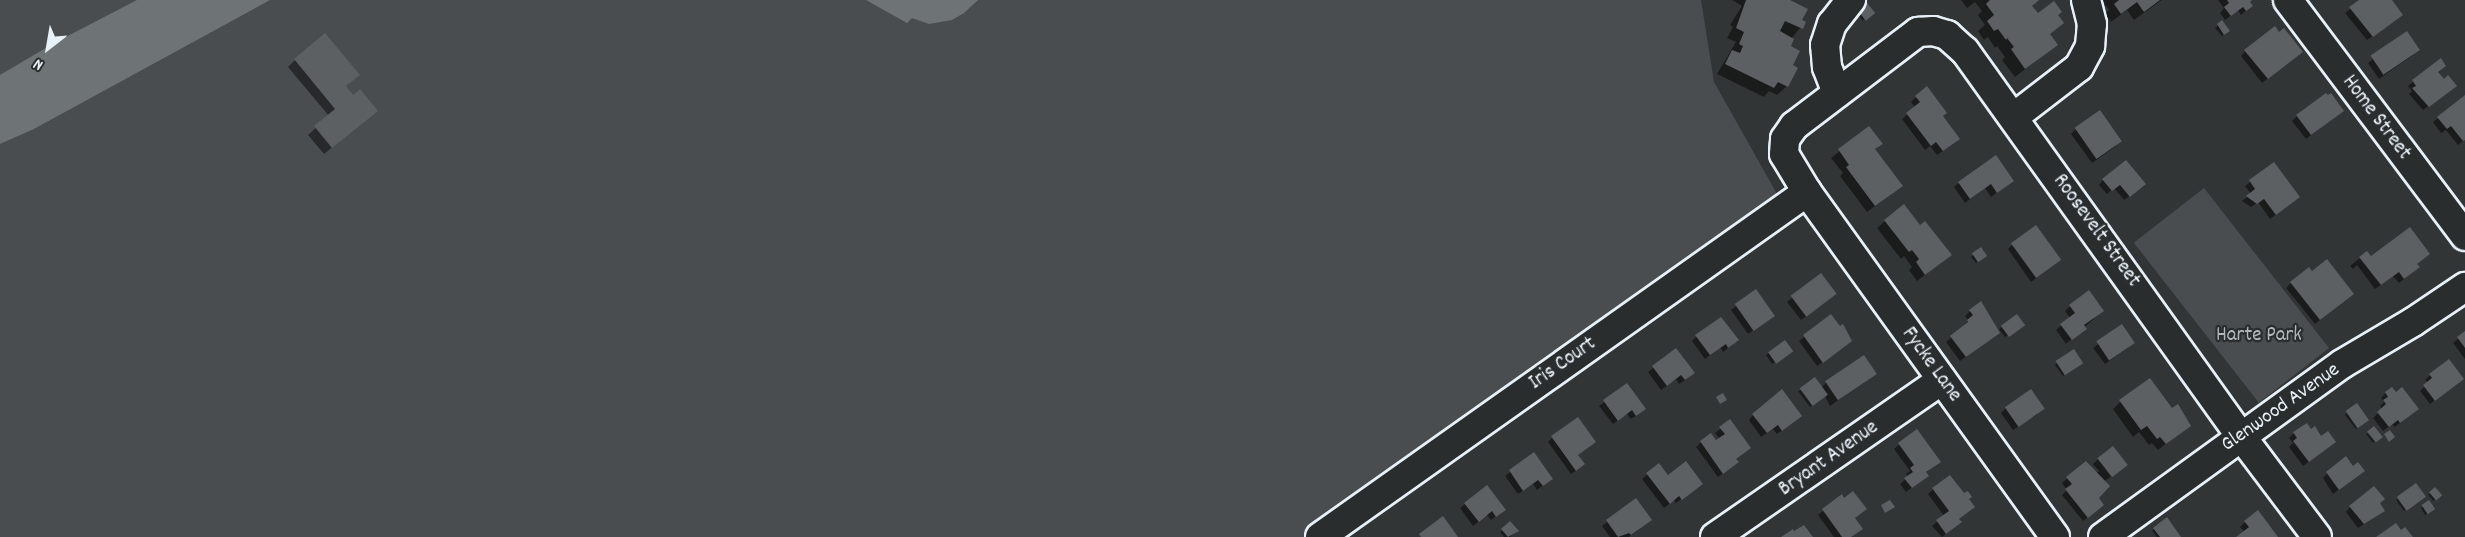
<!DOCTYPE html>
<html>
<head>
<meta charset="utf-8">
<style>
  body { margin:0 }
  #map { position:relative; width:2465px; height:537px; overflow:hidden; background:#323536; font-family:Dekko,sans-serif }
  div>[style] { position:absolute }
  .green>* { inset:0; background:#494d4f; transform-origin:0 0 }
  .water>* { inset:0; background:#6e7376 }
  .shadow>* { inset:0; background:#0007; transform-origin:0 0 }
  .building>* { inset:0; background:#5c6063; transform-origin:0 0 }
  .roads { filter:drop-shadow(2px 0 #e8f1f8) drop-shadow(-2px 0 #e8f1f8) drop-shadow(0 2px #e8f1f8) drop-shadow(0 -2px #e8f1f8) }
  .minor>* { height:28px; margin:-14px; padding:0 14px; transform-origin:14px; border-radius:14px; background:#2a2d2e }
  span { translate:-50% -50%; white-space:nowrap; text-align:center; line-height:1.15; -webkit-text-stroke:4.5px #2a2d2e; paint-order:stroke }
  .street-label { font-size:21px; color:#e8f1f8 }
  .park-label { font-size:21px; color:#b0b8bd }
  .north { position:absolute; left:18px; top:18px; width:60px; height:60px; -webkit-text-stroke:4px #2a2d2e; paint-order:stroke; rotate:211deg; font-size:16px; font-weight:700; line-height:24px; text-align:center; color:#e8f1f8 }
  .north::after { content:''; display:block; margin:auto; width:21px; height:27px; background:#e8f1f8; clip-path:polygon(50% 0,100% 100%,50% 72%,0 100%) }
</style>
</head>
<body>
<div id="map">
  <div class="green">
    <div style="clip-path:polygon(0 0,1701px 0,1714px 82px,1785px 208px,1320px 537px,0 537px,0 144px,32px 130px,0 91px)"></div>
    <div style="left:2204px;top:188px;width:203px;height:89px;rotate:52deg"></div>
  </div>
  <div class="water">
    <div style="clip-path:polygon(137px 0,270px 0,32px 130px,0 144px,0 75px,56px 42px)"></div>
    <div style="clip-path:polygon(866px 0,978px 0,964px 13px,952px 20px,929px 24px,912px 18px,907px 23px)"></div>
  </div>
  <div class="shadow">
    <div style="clip-path:polygon(1732px 0,1787px 0,1804px 23px,1791px 39px,1787px 86px,1777px 95px,1769px 91px,1764px 97px,1717px 74px,1736px 42px,1727px 38px,1733px 27px,1730px 25px,1742px 6px)"></div>
    <div style="clip-path:polygon(1961px 0,2038px 0,2031px 7px,2037px 16px,2056px 15px,2062px 23px,2049px 35px,2056px 45px,2015px 77px,2002px 60px,2005px 57px,1997px 46px,1995px 48px,1988px 37px,1984px 40px,1978px 31px,1985px 25px,1978px 15px,1982px 11px,1975px 2px,1967px 8px)"></div>
    <div style="clip-path:polygon(2102px 0,2162px 0,2134px 20px,2127px 10px,2111px 22px,2105px 14px,2109px 10px)"></div>
    <div style="clip-path:polygon(2218px 0,2251px 0,2248px 2px,2251px 6px,2241px 15px,2238px 10px,2225px 20px,2220px 13px,2224px 8px)"></div>
    <div style="clip-path:polygon(2362px 0,2390px 0,2396px 20px,2367px 40px,2345px 13px)"></div>
    <div style="left:1867px;top:5px;width:10px;height:13px;rotate:53deg"></div>
    <div style="clip-path:polygon(2222px 22px,2226px 33px,2222px 36px,2215px 28px)"></div>
    <div style="clip-path:polygon(2406px 33px,2413px 55px,2379px 79px,2368px 63px)"></div>
    <div style="clip-path:polygon(2245px 51px,2296px 57px,2262px 83px,2241px 56px)"></div>
    <div style="clip-path:polygon(295px 60px,344px 87px,368px 118px,324px 154px,308px 135px,329px 116px,288px 67px)"></div>
    <div style="clip-path:polygon(2440px 60px,2437px 72px,2450px 90px,2423px 110px,2409px 94px,2412px 91px,2408px 86px)"></div>
    <div style="clip-path:polygon(1916px 97px,1941px 117px,1953px 144px,1937px 155px,1930px 146px,1925px 150px,1902px 119px,1915px 107px,1911px 102px)"></div>
    <div style="clip-path:polygon(2465px 97px,2465px 139px,2458px 145px,2446px 130px,2441px 133px,2433px 122px)"></div>
    <div style="clip-path:polygon(2337px 115px,2306px 139px,2292px 121px,2297px 116px)"></div>
    <div style="clip-path:polygon(1869px 128px,1881px 144px,1874px 150px,1893px 193px,1867px 212px,1840px 176px,1843px 173px,1831px 158px)"></div>
    <div style="clip-path:polygon(2076px 129px,2116px 146px,2092px 163px,2071px 134px)"></div>
    <div style="clip-path:polygon(2274px 164px,2293px 202px,2270px 219px,2258px 202px,2251px 207px,2242px 201px,2251px 194px,2245px 186px)"></div>
    <div style="clip-path:polygon(2103px 180px,2139px 189px,2124px 200px,2114px 188px,2107px 194px,2099px 185px)"></div>
    <div style="clip-path:polygon(2012px 181px,1991px 197px,1985px 188px,1965px 203px,1954px 187px,1959px 183px)"></div>
    <div style="clip-path:polygon(1885px 221px,1920px 227px,1942px 262px,1917px 281px,1909px 270px,1912px 267px,1904px 256px,1901px 259px,1877px 228px)"></div>
    <div style="clip-path:polygon(2012px 245px,2055px 264px,2031px 282px,2008px 249px)"></div>
    <div style="clip-path:polygon(1980px 250px,1983px 258px,1976px 263px,1971px 257px)"></div>
    <div style="clip-path:polygon(2360px 258px,2371px 258px,2416px 264px,2413px 272px,2399px 283px,2393px 276px,2375px 289px,2357px 265px,2353px 269px,2350px 266px)"></div>
    <div style="clip-path:polygon(1821px 275px,1830px 298px,1801px 320px,1787px 302px)"></div>
    <div style="clip-path:polygon(2291px 283px,2347px 298px,2315px 324px,2286px 288px)"></div>
    <div style="clip-path:polygon(1755px 292px,1768px 320px,1748px 334px,1731px 310px)"></div>
    <div style="clip-path:polygon(2070px 306px,2097px 316px,2066px 344px,2056px 330px,2070px 318px,2065px 311px)"></div>
    <div style="clip-path:polygon(1970px 311px,1993px 337px,1960px 361px,1946px 342px,1964px 327px,1968px 320px,1965px 316px)"></div>
    <div style="clip-path:polygon(1831px 316px,1845px 346px,1817px 366px,1799px 341px)"></div>
    <div style="clip-path:polygon(2017px 316px,2021px 327px,2005px 337px,1999px 329px)"></div>
    <div style="clip-path:polygon(2121px 326px,2128px 348px,2105px 364px,2093px 348px)"></div>
    <div style="clip-path:polygon(2465px 333px,2465px 359px,2453px 343px)"></div>
    <div style="clip-path:polygon(1696px 337px,1732px 345px,1723px 352px,1720px 347px,1705px 359px,1692px 341px)"></div>
    <div style="clip-path:polygon(1785px 342px,1789px 353px,1772px 364px,1766px 355px)"></div>
    <div style="clip-path:polygon(1676px 350px,1688px 378px,1679px 384px,1676px 379px,1661px 390px,1648px 372px)"></div>
    <div style="clip-path:polygon(2057px 363px,2079px 364px,2063px 376px,2055px 365px)"></div>
    <div style="clip-path:polygon(2430px 375px,2457px 384px,2430px 404px,2420px 391px,2428px 383px,2425px 380px)"></div>
    <div style="clip-path:polygon(1870px 378px,1830px 406px,1825px 396px,1810px 407px,1798px 391px,1821px 388px,1826px 383px)"></div>
    <div style="clip-path:polygon(1627px 385px,1639px 414px,1631px 419px,1627px 414px,1613px 424px,1599px 406px)"></div>
    <div style="clip-path:polygon(2386px 393px,2412px 413px,2395px 427px,2392px 424px,2383px 431px,2373px 418px,2382px 409px,2380px 406px,2384px 402px,2381px 398px)"></div>
    <div style="clip-path:polygon(2120px 402px,2171px 411px,2189px 425px,2158px 450px,2152px 443px,2149px 445px,2139px 432px,2133px 437px,2113px 409px)"></div>
    <div style="clip-path:polygon(2006px 408px,2038px 414px,2013px 430px,2001px 413px)"></div>
    <div style="clip-path:polygon(2347px 413px,2365px 422px,2356px 429px,2345px 415px)"></div>
    <div style="clip-path:polygon(1753px 415px,1795px 421px,1777px 434px,1773px 429px,1761px 437px,1749px 420px)"></div>
    <div style="clip-path:polygon(1730px 421px,1735px 459px,1732px 467px,1718px 477px,1696px 447px,1701px 442px,1720px 439px,1715px 433px)"></div>
    <div style="clip-path:polygon(2374px 428px,2379px 439px,2373px 443px,2366px 434px)"></div>
    <div style="clip-path:polygon(1916px 431px,1934px 466px,1925px 473px,1922px 480px,1906px 492px,1900px 484px,1908px 477px,1906px 474px,1910px 471px,1894px 449px)"></div>
    <div style="clip-path:polygon(2294px 433px,2329px 447px,2303px 466px,2289px 447px,2293px 443px,2289px 438px)"></div>
    <div style="clip-path:polygon(1552px 438px,1579px 469px,1571px 474px,1548px 442px)"></div>
    <div style="clip-path:polygon(1534px 454px,1546px 483px,1537px 490px,1533px 484px,1518px 494px,1505px 476px)"></div>
    <div style="clip-path:polygon(2098px 459px,2121px 469px,2105px 481px,2097px 498px,2098px 509px,2083px 521px,2062px 495px,2067px 490px,2062px 483px,2085px 463px,2095px 475px,2099px 471px,2093px 464px)"></div>
    <div style="clip-path:polygon(1659px 465px,1668px 477px,1696px 488px,1676px 503px,1674px 500px,1664px 508px,1642px 479px)"></div>
    <div style="clip-path:polygon(2353px 468px,2363px 471px,2333px 494px,2323px 478px,2327px 474px)"></div>
    <div style="clip-path:polygon(1487px 487px,1499px 514px,1491px 520px,1487px 515px,1473px 526px,1460px 508px)"></div>
    <div style="clip-path:polygon(1933px 489px,1958px 520px,1955px 527px,1942px 537px,1932px 526px,1944px 516px,1928px 494px)"></div>
    <div style="left:2435px;top:489px;width:8px;height:9px;rotate:50deg"></div>
    <div style="clip-path:polygon(1841px 497px,1853px 519px,1851px 537px,1834px 537px,1818px 515px)"></div>
    <div style="clip-path:polygon(2398px 498px,2422px 499px,2404px 511px,2396px 500px)"></div>
    <div style="clip-path:polygon(1635px 500px,1646px 524px,1629px 537px,1610px 537px,1602px 526px)"></div>
    <div style="clip-path:polygon(2429px 502px,2431px 511px,2425px 515px,2421px 508px)"></div>
    <div style="clip-path:polygon(2350px 507px,2383px 511px,2358px 528px,2346px 512px)"></div>
    <div style="clip-path:polygon(2245px 522px,2276px 537px,2238px 537px,2245px 532px,2240px 527px)"></div>
    <div style="clip-path:polygon(1510px 523px,1517px 531px,1510px 537px,1504px 537px,1500px 532px)"></div>
    <div style="clip-path:polygon(2154px 529px,2179px 537px,2157px 537px,2152px 531px)"></div>
  </div>
  <div class="building">
    <div style="clip-path:polygon(1746px 0,1790px 0,1808px 9px,1802px 20px,1806px 22px,1803px 29px,1785px 21px,1780px 31px,1794px 39px,1791px 46px,1800px 51px,1793px 65px,1798px 68px,1788px 87px,1778px 82px,1774px 88px,1725px 64px,1732px 50px,1740px 53px,1743px 46px,1739px 44px,1744px 32px,1736px 28px)"></div>
    <div style="clip-path:polygon(1990px 0,2039px 0,2032px 6px,2038px 13px,2054px 1px,2062px 12px,2058px 15px,2064px 23px,2050px 34px,2058px 45px,2025px 69px,2011px 49px,2014px 47px,2007px 38px,2006px 40px,1998px 29px,1994px 31px,1987px 21px,1994px 15px,1986px 4px)"></div>
    <div style="clip-path:polygon(2119px 0,2160px 0,2144px 12px,2137px 2px,2121px 14px,2114px 4px)"></div>
    <div style="clip-path:polygon(2227px 0,2252px 0,2250px 2px,2253px 6px,2246px 11px,2243px 7px,2231px 16px,2224px 7px,2229px 3px)"></div>
    <div style="clip-path:polygon(2359px 0,2392px 0,2403px 15px,2373px 37px,2349px 7px)"></div>
    <div style="left:1867px;top:3px;width:13px;height:12px;rotate:51deg"></div>
    <div style="clip-path:polygon(2222px 20px,2230px 31px,2224px 35px,2217px 24px)"></div>
    <div style="clip-path:polygon(2275px 26px,2279px 32px,2284px 28px,2303px 52px,2268px 79px,2244px 50px)"></div>
    <div style="left:2407px;top:31px;width:23px;height:44px;rotate:56deg"></div>
    <div style="clip-path:polygon(325px 33px,360px 75px,346px 86px,353px 95px,360px 89px,378px 111px,332px 148px,314px 126px,335px 109px,294px 59px)"></div>
    <div style="clip-path:polygon(2441px 58px,2446px 66px,2438px 72px,2444px 79px,2448px 75px,2457px 86px,2429px 107px,2412px 88px,2416px 86px,2412px 80px)"></div>
    <div style="clip-path:polygon(1927px 86px,1947px 113px,1943px 116px,1960px 139px,1943px 151px,1936px 142px,1931px 146px,1906px 113px,1920px 102px,1915px 96px)"></div>
    <div style="clip-path:polygon(2326px 93px,2328px 95px,2331px 93px,2344px 111px,2311px 135px,2296px 115px)"></div>
    <div style="clip-path:polygon(2465px 95px,2465px 140px,2463px 141px,2451px 126px,2447px 129px,2437px 117px)"></div>
    <div style="left:2100px;top:110px;width:38px;height:31px;rotate:55deg"></div>
    <div style="clip-path:polygon(1869px 126px,1883px 144px,1875px 149px,1903px 186px,1875px 206px,1846px 167px,1849px 165px,1838px 149px)"></div>
    <div style="clip-path:polygon(1996px 155px,2014px 181px,1997px 193px,1991px 184px,1970px 199px,1958px 182px)"></div>
    <div style="clip-path:polygon(2126px 160px,2146px 184px,2130px 197px,2120px 185px,2112px 191px,2102px 179px)"></div>
    <div style="clip-path:polygon(2274px 162px,2300px 197px,2276px 215px,2264px 199px,2257px 204px,2246px 196px,2255px 189px,2249px 180px)"></div>
    <div style="clip-path:polygon(1904px 204px,1920px 225px,1925px 221px,1952px 255px,1925px 275px,1916px 262px,1919px 259px,1912px 250px,1909px 252px,1884px 220px)"></div>
    <div style="left:2036px;top:225px;width:43px;height:31px;rotate:54deg"></div>
    <div style="clip-path:polygon(2410px 227px,2430px 254px,2417px 264px,2420px 267px,2404px 279px,2399px 272px,2381px 285px,2359px 257px,2367px 251px,2371px 256px)"></div>
    <div style="left:1981px;top:247px;width:11px;height:11px;rotate:56deg"></div>
    <div style="clip-path:polygon(2327px 259px,2354px 294px,2320px 320px,2290px 282px,2309px 267px,2312px 271px)"></div>
    <div style="left:1821px;top:273px;width:26px;height:38px;rotate:53deg"></div>
    <div style="left:1756px;top:289px;width:33px;height:26px;rotate:55deg"></div>
    <div style="clip-path:polygon(2089px 290px,2104px 311px,2084px 325px,2087px 329px,2072px 340px,2060px 324px,2075px 313px,2069px 305px)"></div>
    <div style="clip-path:polygon(1981px 301px,2000px 333px,1966px 357px,1950px 336px,1968px 322px,1967px 320px,1973px 315px,1969px 310px)"></div>
    <div style="clip-path:polygon(1831px 314px,1840px 326px,1843px 324px,1852px 341px,1823px 363px,1803px 335px)"></div>
    <div style="left:2017px;top:314px;width:14px;height:20px;rotate:54deg"></div>
    <div style="clip-path:polygon(1721px 317px,1739px 340px,1728px 348px,1726px 344px,1710px 355px,1695px 335px)"></div>
    <div style="left:2122px;top:324px;width:23px;height:31px;rotate:56deg"></div>
    <div style="clip-path:polygon(2465px 331px,2465px 348px,2457px 337px)"></div>
    <div style="left:1785px;top:340px;width:14px;height:21px;rotate:54deg"></div>
    <div style="clip-path:polygon(1676px 348px,1695px 373px,1685px 380px,1681px 375px,1667px 386px,1652px 366px)"></div>
    <div style="left:2074px;top:349px;width:17px;height:22px;rotate:57deg"></div>
    <div style="left:1864px;top:355px;width:23px;height:47px;rotate:56deg"></div>
    <div style="clip-path:polygon(2449px 359px,2464px 379px,2435px 401px,2423px 385px,2432px 378px,2429px 374px)"></div>
    <div style="left:1815px;top:377px;width:22px;height:19px;rotate:54deg"></div>
    <div style="clip-path:polygon(2150px 378px,2172px 408px,2178px 404px,2191px 426px,2166px 444px,2160px 437px,2157px 439px,2147px 426px,2141px 430px,2119px 400px)"></div>
    <div style="clip-path:polygon(1627px 383px,1646px 409px,1636px 416px,1632px 410px,1618px 421px,1603px 400px)"></div>
    <div style="clip-path:polygon(2392px 387px,2396px 392px,2402px 387px,2419px 409px,2400px 423px,2398px 420px,2389px 427px,2377px 412px,2386px 404px,2383px 400px,2388px 397px,2385px 392px)"></div>
    <div style="clip-path:polygon(1782px 389px,1802px 416px,1782px 431px,1778px 425px,1767px 433px,1752px 414px)"></div>
    <div style="left:2031px;top:389px;width:24px;height:32px;rotate:55deg"></div>
    <div style="left:1723px;top:393px;width:8px;height:8px;rotate:60deg"></div>
    <div style="left:2357px;top:403px;width:21px;height:14px;rotate:55deg"></div>
    <div style="clip-path:polygon(1578px 417px,1596px 442px,1578px 455px,1585px 464px,1576px 471px,1551px 436px)"></div>
    <div style="clip-path:polygon(1730px 419px,1751px 448px,1736px 459px,1739px 462px,1723px 474px,1700px 441px,1711px 433px,1716px 440px,1725px 434px,1719px 427px)"></div>
    <div style="clip-path:polygon(2307px 423px,2311px 429px,2315px 426px,2321px 436px,2328px 431px,2336px 442px,2309px 462px,2293px 441px,2297px 438px,2293px 432px)"></div>
    <div style="left:2374px;top:426px;width:14px;height:9px;rotate:51deg"></div>
    <div style="clip-path:polygon(1917px 429px,1941px 462px,1926px 472px,1929px 476px,1912px 488px,1904px 478px,1913px 472px,1910px 468px,1914px 465px,1898px 443px)"></div>
    <div style="clip-path:polygon(2390px 430px,2395px 437px,2389px 442px,2384px 434px)"></div>
    <div style="left:2113px;top:446px;width:24px;height:20px;rotate:52deg"></div>
    <div style="clip-path:polygon(1534px 452px,1553px 479px,1543px 486px,1538px 480px,1523px 491px,1509px 470px)"></div>
    <div style="clip-path:polygon(2346px 456px,2353px 466px,2358px 462px,2365px 471px,2339px 490px,2326px 472px)"></div>
    <div style="clip-path:polygon(1686px 461px,1703px 484px,1682px 500px,1679px 496px,1670px 504px,1646px 473px,1659px 463px,1668px 475px)"></div>
    <div style="clip-path:polygon(2086px 461px,2110px 486px,2099px 498px,2104px 505px,2088px 518px,2065px 489px,2072px 484px,2066px 477px)"></div>
    <div style="clip-path:polygon(1950px 475px,1964px 493px,1968px 491px,1972px 497px,1969px 499px,1975px 507px,1959px 519px,1962px 522px,1946px 534px,1936px 520px,1949px 511px,1932px 488px)"></div>
    <div style="left:2416px;top:483px;width:17px;height:24px;rotate:54deg"></div>
    <div style="clip-path:polygon(1487px 485px,1506px 510px,1496px 517px,1492px 511px,1479px 522px,1464px 503px)"></div>
    <div style="clip-path:polygon(2374px 486px,2385px 499px,2380px 503px,2385px 511px,2364px 524px,2349px 506px)"></div>
    <div style="left:2435px;top:487px;width:11px;height:8px;rotate:49deg"></div>
    <div style="clip-path:polygon(1853px 491px,1867px 509px,1855px 518px,1863px 529px,1851px 537px,1842px 537px,1822px 509px,1842px 494px,1844px 498px)"></div>
    <div style="clip-path:polygon(1636px 498px,1652px 520px,1631px 535px,1629px 533px,1618px 537px,1606px 520px)"></div>
    <div style="clip-path:polygon(1890px 500px,1895px 507px,1885px 513px,1881px 505px)"></div>
    <div style="left:2429px;top:500px;width:11px;height:9px;rotate:56deg"></div>
    <div style="clip-path:polygon(2258px 510px,2278px 537px,2236px 537px,2249px 527px,2244px 521px)"></div>
    <div style="clip-path:polygon(1443px 516px,1458px 537px,1421px 537px,1419px 534px)"></div>
    <div style="clip-path:polygon(2167px 517px,2181px 537px,2160px 537px,2153px 528px)"></div>
    <div style="clip-path:polygon(1510px 521px,1519px 531px,1508px 537px,1501px 529px)"></div>
    <div style="clip-path:polygon(2396px 523px,2401px 530px,2405px 527px,2413px 537px,2376px 537px)"></div>
    <div style="clip-path:polygon(1804px 525px,1813px 537px,1781px 537px,1793px 529px,1794px 531px)"></div>
  </div>
  <div class="roads">
    <div class="minor">
      <div style="left:2288px;top:0;width:295px;rotate:53.1deg"></div>
      <div style="left:1837px;top:93px;width:28px;rotate:-111deg"></div>
      <div style="left:1827px;top:67px;width:22px;rotate:-95deg"></div>
      <div style="left:1825px;top:45px;width:22px;rotate:-72deg"></div>
      <div style="left:1832px;top:24px;width:31px;rotate:-52deg"></div>
      <div style="left:2014px;top:117px;width:82px;rotate:-37.6deg"></div>
      <div style="left:2079px;top:67px;width:24px;rotate:-62deg"></div>
      <div style="left:2090px;top:46px;width:22px;rotate:-85deg"></div>
      <div style="left:2092px;top:24px;width:25px;rotate:-104deg"></div>
      <div style="left:1320px;top:537px;width:597px;rotate:-35.31deg"></div>
      <div style="left:1715px;top:537px;width:276px;rotate:-34.7deg"></div>
      <div style="left:2055px;top:537px;width:425px;rotate:-125.7deg"></div>
      <div style="left:1807px;top:192px;width:44px;rotate:-121.2deg"></div>
      <div style="left:1784px;top:154px;width:15px;rotate:-86deg"></div>
      <div style="left:1785px;top:139px;width:16px;rotate:-55deg"></div>
      <div style="left:1794px;top:126px;width:156px;rotate:-37.2deg"></div>
      <div style="left:1918px;top:32px;width:15px;rotate:-4deg"></div>
      <div style="left:1933px;top:31px;width:15px;rotate:16deg"></div>
      <div style="left:1947px;top:35px;width:24px;rotate:42deg"></div>
      <div style="left:1965px;top:51px;width:474px;rotate:54.4deg"></div>
      <div style="left:2241px;top:436px;width:126px;rotate:53deg"></div>
      <div style="left:2103px;top:537px;width:295px;rotate:-35.9deg"></div>
      <div style="left:2342px;top:364px;width:82px;rotate:-30.6deg"></div>
      <div style="left:2413px;top:322px;width:63px;rotate:-33.9deg"></div>
    </div>
  </div>
  <div class="street-label">
    <span style="left:2376px;top:118px;rotate:53deg">Home Street</span>
    <span style="left:2096px;top:231px;rotate:54deg">Roosevelt Street</span>
    <span style="left:1563px;top:364px;rotate:-35deg">Iris Court</span>
    <span style="left:1931px;top:365px;rotate:54deg">Fycke Lane</span>
    <span style="left:2281px;top:408px;rotate:-35deg">Glenwood Avenue</span>
    <span style="left:1829px;top:459px;rotate:-35deg">Bryant Avenue</span>
  </div>
  <div class="park-label">
    <span style="left:2259px;top:336px">Harte Park</span>
  </div>
  <div class="north">N</div>
</div>
</body>
</html>
